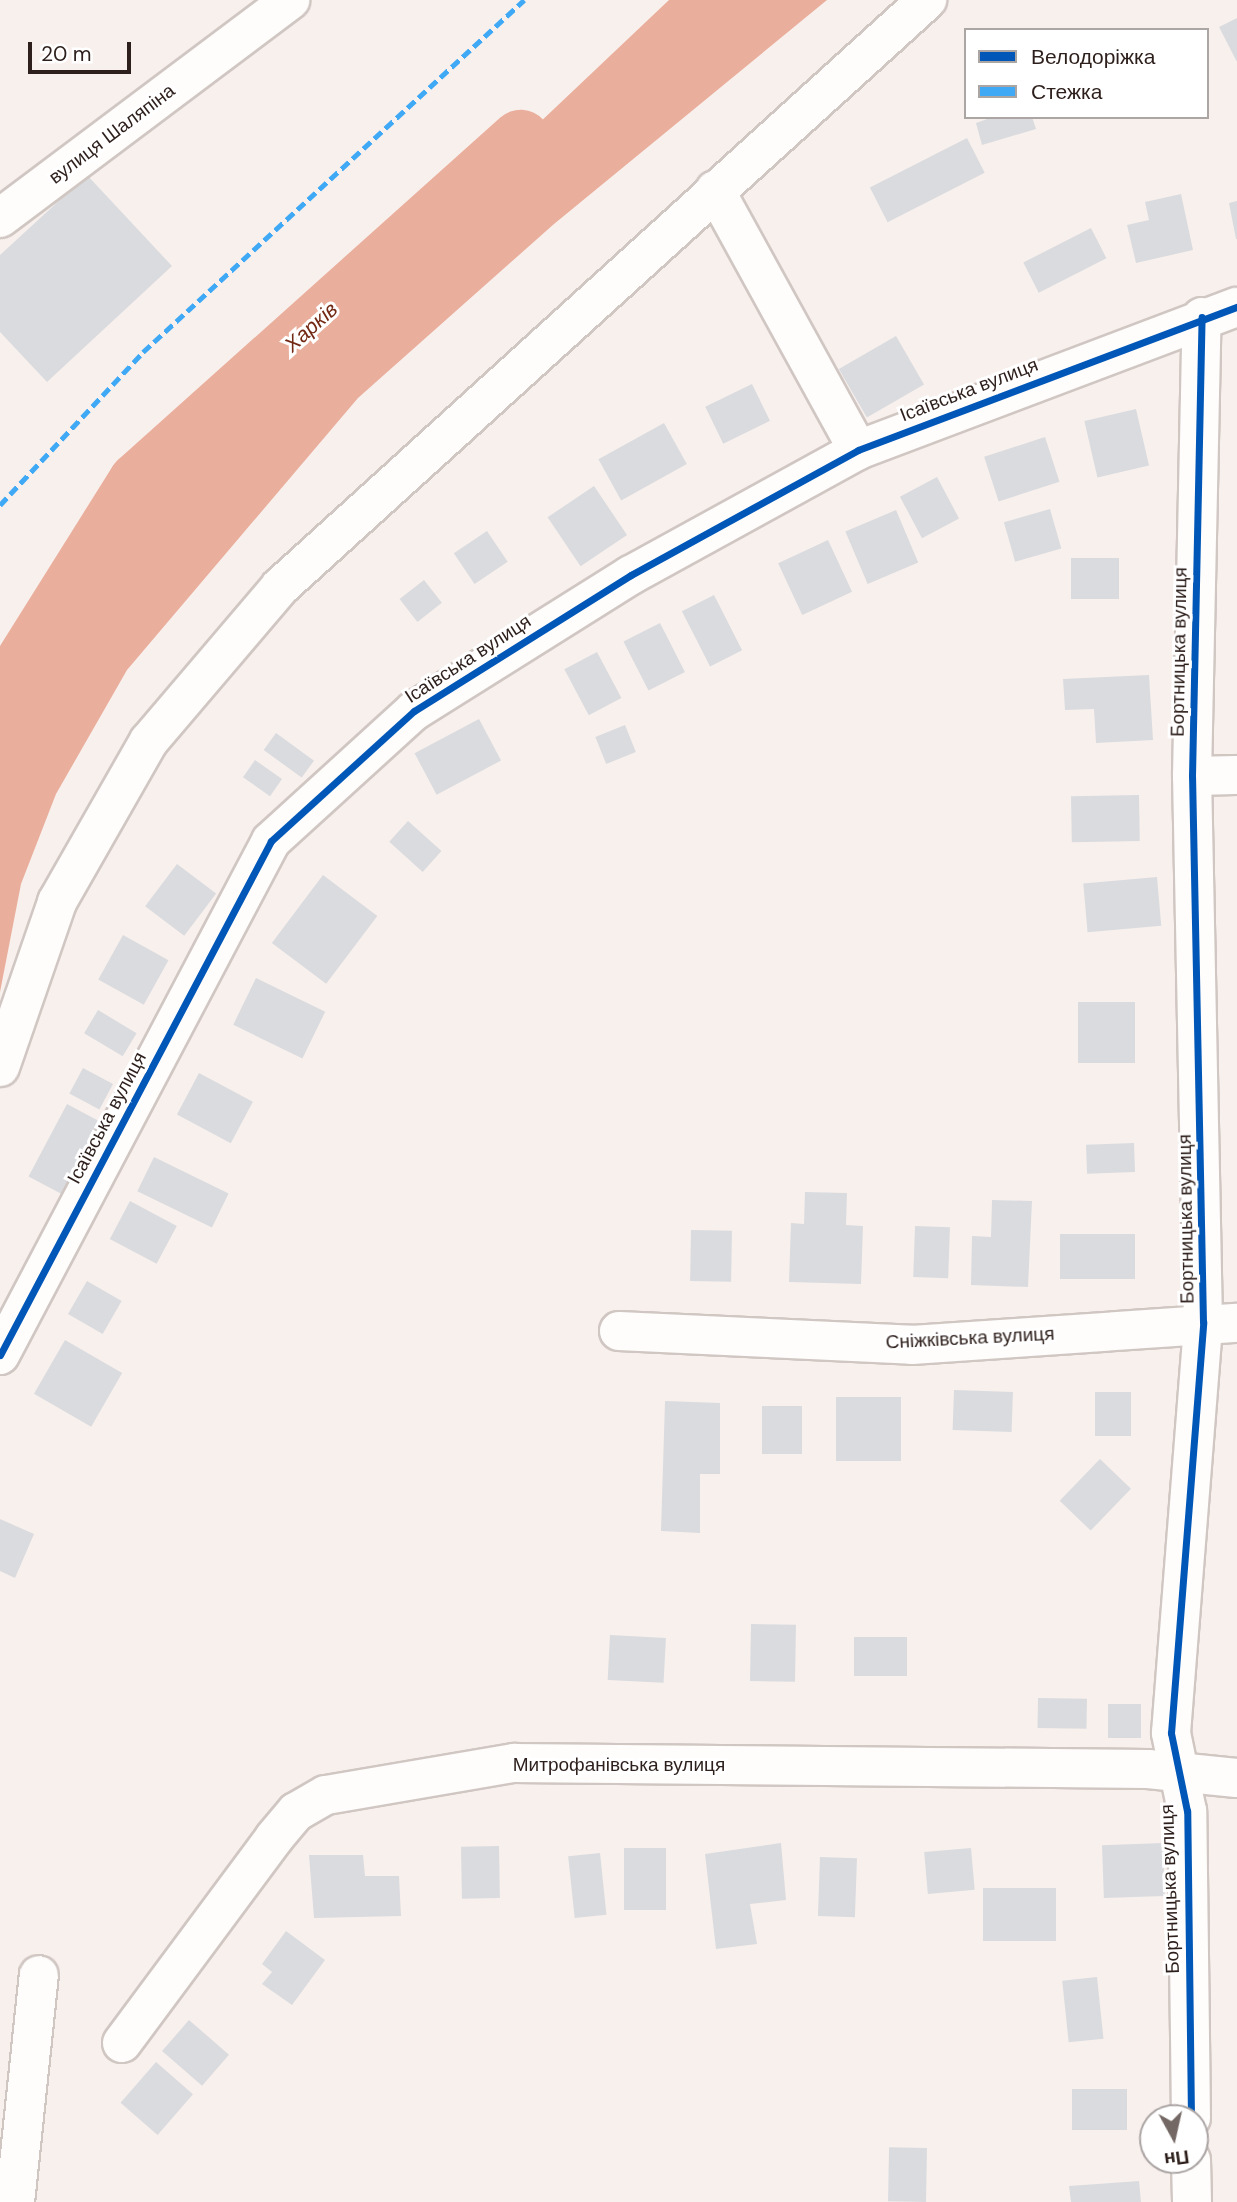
<!DOCTYPE html>
<html>
<head>
<meta charset="utf-8">
<style>
  body { margin:0 }
  #map { position:relative; width:1237px; height:2202px; overflow:hidden; background:#f8f0ed; font-family:"DM Sans",sans-serif }
  div>[style] { position:absolute }
  .water>* { inset:0; background:#eaae9c }
  .river>* { height:61px; margin:-30.5px; padding:0 30.5px; transform-origin:30.5px; border-radius:30.5px; background:#eaae9c }
  .building>* { inset:0; background:#dadbdf; transform-origin:0 0 }
  .roads { filter:drop-shadow(2px 0 #d0c6c2) drop-shadow(-2px 0 #d0c6c2) drop-shadow(0 2px #d0c6c2) drop-shadow(0 -2px #d0c6c2) }
  .minor>* { height:38px; margin:-19px; padding:0 19px; transform-origin:19px; border-radius:19px; background:#fefdfc }
  .quiet>* { height:5px; margin-top:-2.5px; transform-origin:0; background:repeating-linear-gradient(90deg,#3fa9f5 0 10px,transparent 0 15px) }
  .cycleway>* { height:7px; margin:-3.5px; padding:0 3.5px; transform-origin:3.5px; border-radius:3.5px; background:#0057b8 }
  span { translate:-50% -50%; white-space:nowrap; text-align:center; line-height:1.15; -webkit-text-stroke:6px #fff; paint-order:stroke }
  .street-label { font-size:19px; color:#2d1f1b }
  .water-label { font-size:21px; color:#732914; font-style:italic }
  .legend { position:absolute; left:964px; top:28px; width:245px; height:91px; box-sizing:border-box; background:#fff; border:2px solid #aba5a4; margin:0; padding:9px 12px; list-style:none; font-size:21px; color:#2d1f1b }
  .legend li { display:flex; align-items:center; gap:14px; height:35px }
  .legend b { width:35px; border:2px solid #aba5a4 }
  .north { position:absolute; left:1139px; top:2104px; width:70px; height:70px; box-sizing:border-box; background:#fff; border:2px solid #aba5a4; border-radius:50%; rotate:172deg; font-size:19px; font-weight:700; line-height:28px; text-align:center; color:#2d1f1b }
  .north::after { content:''; display:block; margin:auto; width:24px; height:32px; background:#746864; clip-path:polygon(50% 0,100% 100%,50% 72%,0 100%) }
  .scale { position:absolute; left:28px; top:42px; width:103px; height:32px; box-sizing:border-box; border:4px solid #2d1f1b; border-top:0; padding-left:9px; font-size:21px; line-height:24px; white-space:nowrap; color:#2d1f1b; -webkit-text-stroke:5px #fff; paint-order:stroke }
</style>
</head>
<body>
<div id="map">
  <div class="water">
    <div style="clip-path:polygon(669px 0,827px 0,554px 224px,358px 398px,127px 670px,56px 794px,21px 884px,0 992px,0 713px,113px 527px)"></div>
  </div>
  <div class="river">
    <div style="left:0;top:702px;width:260px;rotate:-57.9deg"></div>
    <div style="left:138px;top:482px;width:513px;rotate:-41.84deg"></div>
  </div>
  <div class="building">
    <div style="clip-path:polygon(1237px 18px,1237px 62px,1219px 27px)"></div>
    <div style="clip-path:polygon(993px 117px,1032px 117px,1036px 129px,982px 145px,976px 123px)"></div>
    <div style="left:967px;top:138px;width:39px;height:109px;rotate:63deg"></div>
    <div style="clip-path:polygon(87px 175px,172px 266px,47px 382px,0 332px,0 255px)"></div>
    <div style="clip-path:polygon(1181px 194px,1193px 250px,1136px 263px,1127px 225px,1149px 220px,1145px 202px)"></div>
    <div style="clip-path:polygon(1237px 201px,1237px 239px,1236px 239px,1229px 203px)"></div>
    <div style="left:1091px;top:228px;width:34px;height:76px;rotate:63deg"></div>
    <div style="left:896px;top:336px;width:56px;height:66px;rotate:60deg"></div>
    <div style="left:752px;top:384px;width:41px;height:52px;rotate:64deg"></div>
    <div style="left:1136px;top:409px;width:58px;height:53px;rotate:77deg"></div>
    <div style="left:664px;top:423px;width:47px;height:75px;rotate:61deg"></div>
    <div style="left:1045px;top:437px;width:47px;height:64px;rotate:72deg"></div>
    <div style="left:937px;top:477px;width:47px;height:42px;rotate:62deg"></div>
    <div style="left:594px;top:486px;width:59px;height:56px;rotate:56deg"></div>
    <div style="left:1050px;top:509px;width:41px;height:48px;rotate:74deg"></div>
    <div style="left:896px;top:510px;width:57px;height:55px;rotate:67deg"></div>
    <div style="left:487px;top:531px;width:37px;height:40px;rotate:56deg"></div>
    <div style="left:828px;top:540px;width:57px;height:55px;rotate:65deg"></div>
    <div style="left:1071px;top:558px;width:48px;height:41px"></div>
    <div style="left:424px;top:580px;width:29px;height:31px;rotate:52deg"></div>
    <div style="left:714px;top:595px;width:62px;height:36px;rotate:63deg"></div>
    <div style="left:660px;top:623px;width:55px;height:41px;rotate:63deg"></div>
    <div style="left:597px;top:652px;width:52px;height:37px;rotate:62deg"></div>
    <div style="clip-path:polygon(1149px 675px,1153px 740px,1096px 743px,1094px 709px,1065px 710px,1063px 679px)"></div>
    <div style="left:479px;top:719px;width:47px;height:73px;rotate:62deg"></div>
    <div style="left:625px;top:725px;width:29px;height:32px;rotate:68deg"></div>
    <div style="left:276px;top:733px;width:47px;height:21px;rotate:36deg"></div>
    <div style="left:255px;top:760px;width:33px;height:21px;rotate:35deg"></div>
    <div style="left:1139px;top:795px;width:46px;height:68px;rotate:89deg"></div>
    <div style="left:408px;top:821px;width:45px;height:28px;rotate:42deg"></div>
    <div style="left:177px;top:864px;width:49px;height:53px;rotate:37deg"></div>
    <div style="left:323px;top:875px;width:68px;height:85px;rotate:37deg"></div>
    <div style="left:1157px;top:877px;width:49px;height:74px;rotate:85deg"></div>
    <div style="left:123px;top:935px;width:52px;height:51px;rotate:29deg"></div>
    <div style="left:256px;top:978px;width:77px;height:52px;rotate:26deg"></div>
    <div style="left:1078px;top:1002px;width:57px;height:61px"></div>
    <div style="left:98px;top:1010px;width:45px;height:27px;rotate:31deg"></div>
    <div style="left:83px;top:1068px;width:34px;height:29px;rotate:28deg"></div>
    <div style="left:199px;top:1073px;width:61px;height:47px;rotate:28deg"></div>
    <div style="left:67px;top:1104px;width:45px;height:82px;rotate:28deg"></div>
    <div style="left:1134px;top:1143px;width:29px;height:48px;rotate:88deg"></div>
    <div style="left:154px;top:1157px;width:83px;height:38px;rotate:26deg"></div>
    <div style="clip-path:polygon(805px 1192px,847px 1193px,846px 1225px,863px 1226px,861px 1284px,789px 1282px,791px 1223px,804px 1224px)"></div>
    <div style="clip-path:polygon(992px 1200px,1032px 1201px,1028px 1287px,971px 1285px,972px 1236px,991px 1237px)"></div>
    <div style="left:130px;top:1201px;width:53px;height:43px;rotate:28deg"></div>
    <div style="left:915px;top:1226px;width:35px;height:51px;rotate:2deg"></div>
    <div style="left:691px;top:1230px;width:41px;height:51px;rotate:1deg"></div>
    <div style="left:1060px;top:1234px;width:75px;height:45px"></div>
    <div style="left:87px;top:1281px;width:40px;height:38px;rotate:30deg"></div>
    <div style="left:65px;top:1340px;width:66px;height:62px;rotate:30deg"></div>
    <div style="left:954px;top:1390px;width:59px;height:40px;rotate:2deg"></div>
    <div style="left:1095px;top:1392px;width:36px;height:44px"></div>
    <div style="left:901px;top:1397px;width:64px;height:65px;rotate:90deg"></div>
    <div style="clip-path:polygon(665px 1401px,720px 1403px,720px 1474px,700px 1474px,700px 1533px,661px 1531px)"></div>
    <div style="left:762px;top:1406px;width:40px;height:48px"></div>
    <div style="left:1100px;top:1459px;width:43px;height:58px;rotate:44deg"></div>
    <div style="clip-path:polygon(0 1519px,34px 1534px,15px 1578px,0 1571px)"></div>
    <div style="left:751px;top:1624px;width:45px;height:57px;rotate:1deg"></div>
    <div style="left:610px;top:1635px;width:56px;height:45px;rotate:3deg"></div>
    <div style="left:854px;top:1637px;width:53px;height:39px"></div>
    <div style="left:1038px;top:1698px;width:49px;height:30px;rotate:1deg"></div>
    <div style="left:1108px;top:1704px;width:33px;height:34px"></div>
    <div style="clip-path:polygon(781px 1843px,786px 1900px,750px 1904px,757px 1944px,716px 1949px,705px 1854px)"></div>
    <div style="left:1163px;top:1843px;width:53px;height:61px;rotate:88deg"></div>
    <div style="left:499px;top:1846px;width:52px;height:38px;rotate:89deg"></div>
    <div style="left:666px;top:1848px;width:62px;height:42px;rotate:90deg"></div>
    <div style="left:971px;top:1848px;width:42px;height:47px;rotate:85deg"></div>
    <div style="left:600px;top:1853px;width:62px;height:32px;rotate:84deg"></div>
    <div style="clip-path:polygon(309px 1855px,363px 1855px,365px 1876px,399px 1876px,401px 1916px,314px 1918px)"></div>
    <div style="left:820px;top:1857px;width:37px;height:59px;rotate:2deg"></div>
    <div style="left:1056px;top:1888px;width:53px;height:73px;rotate:90deg"></div>
    <div style="clip-path:polygon(286px 1931px,325px 1960px,292px 2005px,262px 1984px,272px 1972px,262px 1964px)"></div>
    <div style="left:1097px;top:1977px;width:62px;height:35px;rotate:84deg"></div>
    <div style="left:189px;top:2020px;width:53px;height:41px;rotate:41deg"></div>
    <div style="left:156px;top:2062px;width:49px;height:54px;rotate:41deg"></div>
    <div style="left:1072px;top:2089px;width:55px;height:41px"></div>
    <div style="left:927px;top:2148px;width:54px;height:38px;rotate:91deg"></div>
    <div style="clip-path:polygon(1139px 2181px,1141px 2202px,1071px 2202px,1069px 2186px)"></div>
  </div>
  <div class="roads">
    <div class="minor">
      <div style="left:715px;top:190px;width:297px;rotate:61.2deg"></div>
      <div style="left:0;top:218px;width:363px;rotate:-36.9deg"></div>
      <div style="left:1192px;top:776px;width:45px;rotate:-1.3deg"></div>
      <div style="left:0;top:1067px;width:175px;rotate:-70.9deg"></div>
      <div style="left:57px;top:902px;width:185px;rotate:-60.3deg"></div>
      <div style="left:149px;top:741px;width:202px;rotate:-49.6deg"></div>
      <div style="left:280px;top:587px;width:874px;rotate:-42.22deg"></div>
      <div style="left:619px;top:1331px;width:293px;rotate:2.7deg"></div>
      <div style="left:912px;top:1345px;width:326px;rotate:-3.9deg"></div>
      <div style="left:0;top:1355px;width:581px;rotate:-62.2deg"></div>
      <div style="left:271px;top:841px;width:193px;rotate:-42.3deg"></div>
      <div style="left:414px;top:711px;width:256px;rotate:-32.1deg"></div>
      <div style="left:631px;top:575px;width:259px;rotate:-28.8deg"></div>
      <div style="left:858px;top:450px;width:405px;rotate:-20.7deg"></div>
      <div style="left:122px;top:2043px;width:255px;rotate:-53.4deg"></div>
      <div style="left:274px;top:1838px;width:34px;rotate:-50deg"></div>
      <div style="left:296px;top:1812px;width:34px;rotate:-30deg"></div>
      <div style="left:326px;top:1795px;width:191px;rotate:-9.7deg"></div>
      <div style="left:514px;top:1763px;width:634px;rotate:0.54deg"></div>
      <div style="left:1148px;top:1769px;width:89px;rotate:5.8deg"></div>
      <div style="left:1191px;top:2118px;width:307px;rotate:-90.7deg"></div>
      <div style="left:1187px;top:1811px;width:80px;rotate:-101.6deg"></div>
      <div style="left:1171px;top:1733px;width:412px;rotate:-85.5deg"></div>
      <div style="left:1203px;top:1322px;width:546px;rotate:-91.15deg"></div>
      <div style="left:1192px;top:776px;width:459px;rotate:-88.8deg"></div>
      <div style="left:1191px;top:2160px;width:42px;rotate:88.6deg"></div>
      <div style="left:15px;top:2202px;width:228px;rotate:-84deg"></div>
    </div>
  </div>
  <div class="quiet">
    <div style="left:0;top:505px;width:209px;rotate:-46.9deg"></div>
    <div style="left:143px;top:352px;width:519px;rotate:-42.73deg"></div>
  </div>
  <div class="cycleway">
    <div style="left:0;top:1355px;width:581px;rotate:-62.2deg"></div>
    <div style="left:271px;top:841px;width:193px;rotate:-42.3deg"></div>
    <div style="left:414px;top:711px;width:256px;rotate:-32.1deg"></div>
    <div style="left:631px;top:575px;width:259px;rotate:-28.8deg"></div>
    <div style="left:858px;top:450px;width:405px;rotate:-20.7deg"></div>
    <div style="left:1191px;top:2118px;width:307px;rotate:-90.7deg"></div>
    <div style="left:1187px;top:1811px;width:80px;rotate:-101.6deg"></div>
    <div style="left:1171px;top:1733px;width:412px;rotate:-85.5deg"></div>
    <div style="left:1203px;top:1322px;width:546px;rotate:-91.15deg"></div>
    <div style="left:1192px;top:776px;width:459px;rotate:-88.8deg"></div>
  </div>
  <div class="street-label">
    <span style="left:112px;top:134px;rotate:-37deg">вулиця Шаляпіна</span>
    <span style="left:969px;top:390px;rotate:-21deg">Ісаївська вулиця</span>
    <span style="left:1179px;top:652px;rotate:-89deg">Бортницька вулиця</span>
    <span style="left:468px;top:659px;rotate:-33deg">Ісаївська вулиця</span>
    <span style="left:107px;top:1118px;rotate:-62deg">Ісаївська вулиця</span>
    <span style="left:1186px;top:1219px;rotate:-91deg">Бортницька вулиця</span>
    <span style="left:970px;top:1338px;rotate:-3deg">Сніжківська вулиця</span>
    <span style="left:619px;top:1765px">Митрофанівська вулиця</span>
    <span style="left:1170px;top:1889px;rotate:-92deg">Бортницька вулиця</span>
  </div>
  <div class="water-label">
    <span style="left:311px;top:327px;rotate:-42deg">Харків</span>
  </div>
  <ul class="legend">
  <li><b style="height:9px;background:#0057b8"></b>Велодоріжка</li>
  <li><b style="height:9px;background:#3fa9f5"></b>Стежка</li>
  </ul>
  <div class="north">Пн</div>
  <div class="scale">20 m</div>
</div>
</body>
</html>
